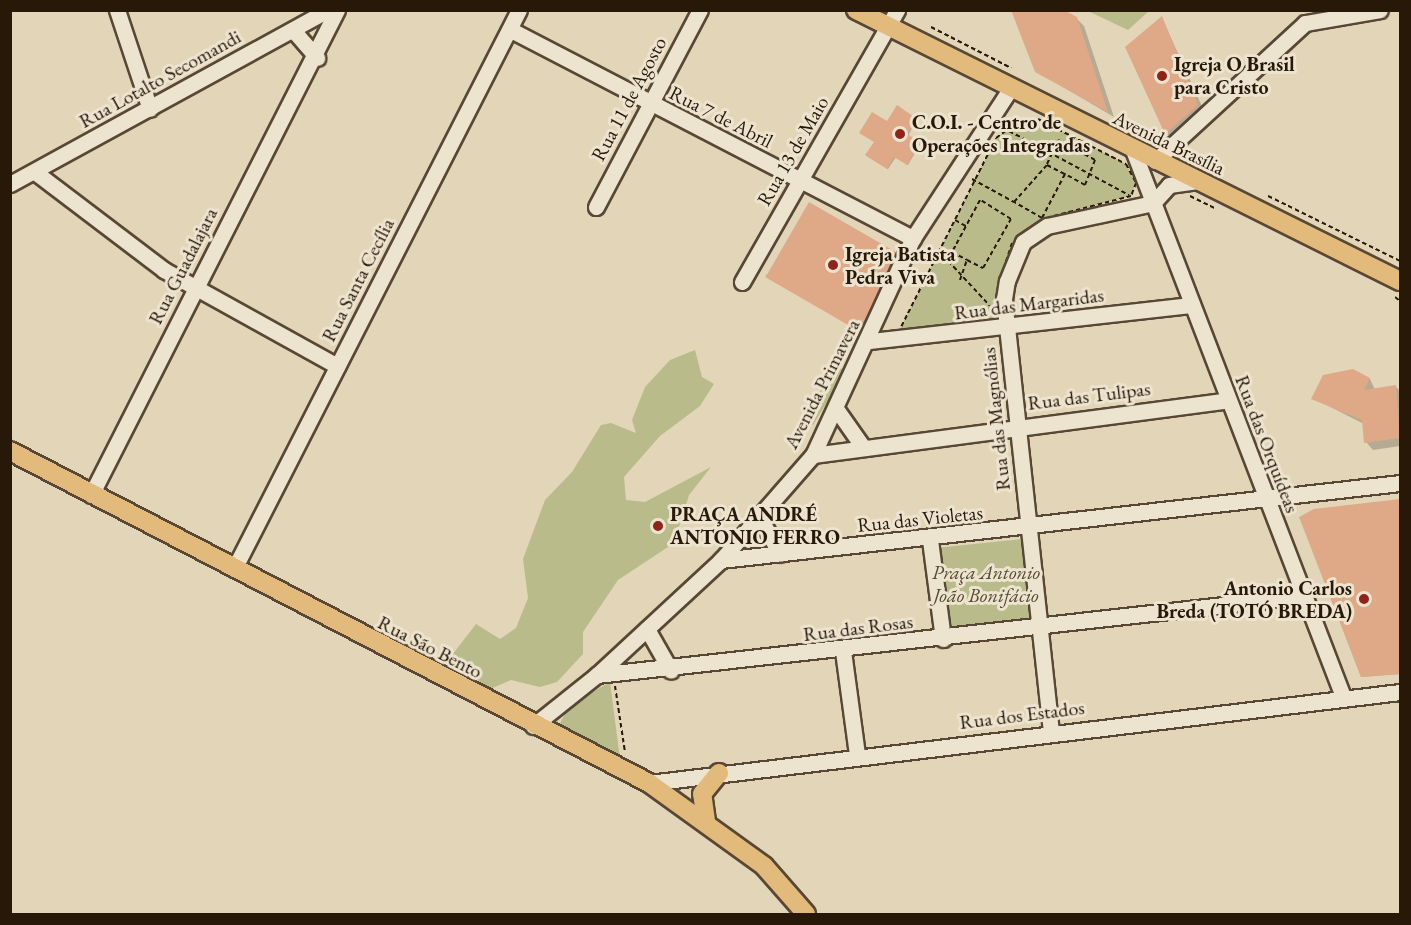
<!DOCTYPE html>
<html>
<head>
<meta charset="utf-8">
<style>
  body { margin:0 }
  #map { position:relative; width:1411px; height:925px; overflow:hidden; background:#e3d5b7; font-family:"EB Garamond",serif }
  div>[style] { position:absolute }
  .green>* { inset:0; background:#b9bc8a; transform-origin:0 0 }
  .shadow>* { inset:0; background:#0003 }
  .building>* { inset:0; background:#dfa887; transform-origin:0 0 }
  .path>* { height:2px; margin-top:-1px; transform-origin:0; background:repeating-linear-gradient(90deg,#281808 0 4.5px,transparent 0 7.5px) }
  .roads { filter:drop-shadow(2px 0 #574734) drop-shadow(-2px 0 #574734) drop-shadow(0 2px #574734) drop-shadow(0 -2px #574734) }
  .minor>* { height:15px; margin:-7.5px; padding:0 7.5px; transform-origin:7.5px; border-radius:7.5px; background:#ede4d0 }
  .major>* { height:18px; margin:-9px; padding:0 9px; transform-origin:9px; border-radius:9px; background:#e2ba7c }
  .dots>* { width:16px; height:16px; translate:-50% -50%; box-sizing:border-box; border:3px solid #ede4d0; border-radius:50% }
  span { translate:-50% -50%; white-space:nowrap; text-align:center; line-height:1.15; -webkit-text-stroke:6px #ede4d0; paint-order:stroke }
  .poi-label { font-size:20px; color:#281808; font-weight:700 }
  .left { translate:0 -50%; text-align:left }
  .right { translate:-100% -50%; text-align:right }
  .street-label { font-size:20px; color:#281808 }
  .park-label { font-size:20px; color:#54492f; font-style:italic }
  .frame { position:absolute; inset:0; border:12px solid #281808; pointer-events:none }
</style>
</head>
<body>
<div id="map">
  <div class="green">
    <div style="clip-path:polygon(1088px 11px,1149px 11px,1128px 30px)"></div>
    <div style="clip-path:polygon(1038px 119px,1126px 164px,1136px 183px,1131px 196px,1049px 217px,1012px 243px,1002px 274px,999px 321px,898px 333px,996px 138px,1017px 123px)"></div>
    <div style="clip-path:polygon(695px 350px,702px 377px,714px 384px,700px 406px,660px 436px,624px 477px,626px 500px,645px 502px,711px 467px,689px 495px,674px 543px,618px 580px,583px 632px,583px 654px,557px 682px,540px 687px,511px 680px,490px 689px,449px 659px,476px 624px,500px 639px,516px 628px,528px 598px,523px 559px,545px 500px,572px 472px,601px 425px,611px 423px,636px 433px,632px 420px,645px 387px,670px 360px)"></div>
    <div style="clip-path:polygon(834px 365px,846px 371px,813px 425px,804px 421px)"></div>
    <div style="left:1022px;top:539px;width:81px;height:82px;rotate:84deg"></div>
    <div style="clip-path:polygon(610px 682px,620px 759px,558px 727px,570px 705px)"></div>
  </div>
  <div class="shadow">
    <div style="clip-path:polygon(1076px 18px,1084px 26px,1114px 117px,1036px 71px)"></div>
    <div style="clip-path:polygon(1162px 18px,1205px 113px,1174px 140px,1166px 133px)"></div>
    <div style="clip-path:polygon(916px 120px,908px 136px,920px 144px,908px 165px,896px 157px,888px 169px,868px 157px,888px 123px)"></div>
    <div style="clip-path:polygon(901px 256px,869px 329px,765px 275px)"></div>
    <div style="clip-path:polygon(1353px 371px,1370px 379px,1375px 390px,1396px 387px,1400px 391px,1400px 446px,1373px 450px,1366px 442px,1364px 424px,1313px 398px)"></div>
    <div style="clip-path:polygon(1400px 502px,1400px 674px,1361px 677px,1301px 518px,1333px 508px)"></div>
  </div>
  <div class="building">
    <div style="clip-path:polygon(1011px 10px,1064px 10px,1077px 17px,1108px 112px,1035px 72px)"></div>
    <div style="clip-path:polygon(1162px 16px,1198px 105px,1165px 134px,1125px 47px)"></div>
    <div style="clip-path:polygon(897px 105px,917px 119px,907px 134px,920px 142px,907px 165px,894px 157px,887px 169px,865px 155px,874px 142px,859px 133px,872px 112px,887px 121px)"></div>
    <div style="left:809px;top:202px;width:107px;height:87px;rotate:30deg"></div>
    <div style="clip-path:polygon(1353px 369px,1370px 378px,1364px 390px,1396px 385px,1400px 438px,1364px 443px,1362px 420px,1311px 399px,1323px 375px)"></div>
    <div style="clip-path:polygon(1400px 499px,1400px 674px,1361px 677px,1299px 517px,1314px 509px)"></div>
  </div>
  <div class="path">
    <div style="left:931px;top:27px;width:90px;rotate:27.1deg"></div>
    <div style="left:1038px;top:119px;width:99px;rotate:27.1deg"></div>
    <div style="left:1126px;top:164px;width:21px;rotate:62deg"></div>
    <div style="left:1136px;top:183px;width:14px;rotate:111deg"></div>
    <div style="left:1131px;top:196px;width:85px;rotate:165.6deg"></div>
    <div style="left:1049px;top:217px;width:45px;rotate:144.9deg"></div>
    <div style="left:1012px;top:243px;width:33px;rotate:108deg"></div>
    <div style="left:1002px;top:274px;width:47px;rotate:93.7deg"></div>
    <div style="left:999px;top:321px;width:102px;rotate:173.2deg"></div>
    <div style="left:898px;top:333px;width:218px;rotate:-63.3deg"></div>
    <div style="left:996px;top:138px;width:26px;rotate:-36deg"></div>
    <div style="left:1017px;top:123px;width:21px;rotate:-11deg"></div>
    <div style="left:1009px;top:131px;width:136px;rotate:28.1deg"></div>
    <div style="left:1047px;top:164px;width:26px;rotate:-65deg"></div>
    <div style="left:1058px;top:140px;width:42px;rotate:28.4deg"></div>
    <div style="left:1095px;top:160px;width:27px;rotate:112deg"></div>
    <div style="left:1085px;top:185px;width:23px;rotate:-151deg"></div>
    <div style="left:1047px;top:165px;width:20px;rotate:27deg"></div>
    <div style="left:1065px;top:174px;width:50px;rotate:117.6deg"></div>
    <div style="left:1042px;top:218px;width:32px;rotate:-150deg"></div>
    <div style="left:1014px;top:202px;width:50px;rotate:-48.3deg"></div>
    <div style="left:972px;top:179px;width:48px;rotate:28.7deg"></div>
    <div style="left:1190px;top:196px;width:28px;rotate:26deg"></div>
    <div style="left:1268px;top:196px;width:147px;rotate:26.2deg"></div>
    <div style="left:955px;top:220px;width:13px;rotate:29deg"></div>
    <div style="left:938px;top:250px;width:76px;rotate:47.1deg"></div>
    <div style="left:960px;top:280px;width:21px;rotate:-71deg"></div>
    <div style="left:967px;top:260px;width:18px;rotate:27deg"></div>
    <div style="left:983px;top:268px;width:56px;rotate:-60.3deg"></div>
    <div style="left:1011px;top:219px;width:36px;rotate:-148deg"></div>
    <div style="left:980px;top:200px;width:59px;rotate:118.3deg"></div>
    <div style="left:952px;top:252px;width:17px;rotate:28deg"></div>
    <div style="left:1395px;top:297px;width:6px;rotate:39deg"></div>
    <div style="left:615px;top:686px;width:67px;rotate:81.4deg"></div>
  </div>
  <div class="roads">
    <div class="minor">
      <div style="left:117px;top:10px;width:104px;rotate:71.6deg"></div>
      <div style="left:293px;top:30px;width:37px;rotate:49deg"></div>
      <div style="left:511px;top:30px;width:453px;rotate:27.4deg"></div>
      <div style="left:1133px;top:150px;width:588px;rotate:68.98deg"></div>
      <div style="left:1155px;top:161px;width:204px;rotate:-42.6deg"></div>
      <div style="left:1305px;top:23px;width:76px;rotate:-9.8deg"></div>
      <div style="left:35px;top:172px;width:162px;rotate:37.2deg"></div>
      <div style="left:164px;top:270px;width:198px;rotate:29deg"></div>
      <div style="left:10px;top:184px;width:362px;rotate:-28.7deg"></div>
      <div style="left:1153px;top:203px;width:24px;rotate:-48deg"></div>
      <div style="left:1169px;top:185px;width:27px;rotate:-8deg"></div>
      <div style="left:596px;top:207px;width:223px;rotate:-62.2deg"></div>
      <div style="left:742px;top:282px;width:313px;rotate:-60.3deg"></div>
      <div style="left:870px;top:341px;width:324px;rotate:-6.4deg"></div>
      <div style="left:837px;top:410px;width:45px;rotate:54.9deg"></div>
      <div style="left:813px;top:455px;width:419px;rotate:-7.5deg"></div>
      <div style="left:91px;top:495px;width:544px;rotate:-63.11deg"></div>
      <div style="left:760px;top:518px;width:41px;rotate:60.9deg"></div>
      <div style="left:930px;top:540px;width:100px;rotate:82.5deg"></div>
      <div style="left:721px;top:560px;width:683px;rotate:-6.47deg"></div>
      <div style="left:234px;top:569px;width:627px;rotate:-62.99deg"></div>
      <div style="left:647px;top:629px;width:48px;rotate:60.3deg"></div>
      <div style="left:843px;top:651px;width:105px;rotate:82.3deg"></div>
      <div style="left:597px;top:675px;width:710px;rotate:-6.38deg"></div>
      <div style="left:533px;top:726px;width:82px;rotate:-38.6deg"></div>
      <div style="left:597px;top:675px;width:169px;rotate:-42.8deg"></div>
      <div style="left:721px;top:560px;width:140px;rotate:-48.8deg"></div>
      <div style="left:813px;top:455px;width:239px;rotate:-65.3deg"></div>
      <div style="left:913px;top:238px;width:178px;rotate:-56.9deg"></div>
      <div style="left:1051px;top:732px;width:436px;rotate:-96.2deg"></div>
      <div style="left:1004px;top:299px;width:18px;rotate:-81deg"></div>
      <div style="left:1007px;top:281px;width:42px;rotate:-67.7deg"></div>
      <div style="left:1023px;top:242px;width:29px;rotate:-34deg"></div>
      <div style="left:1047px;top:226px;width:108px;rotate:-12.2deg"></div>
      <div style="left:649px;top:783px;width:756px;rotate:-6.91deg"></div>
    </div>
    <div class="major">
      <div style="left:856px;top:10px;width:608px;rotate:26.48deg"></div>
      <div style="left:10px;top:451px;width:720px;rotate:27.45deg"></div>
      <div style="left:649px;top:783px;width:142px;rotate:35.8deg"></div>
      <div style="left:764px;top:866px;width:64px;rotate:48.8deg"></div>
      <div style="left:706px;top:821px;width:27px;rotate:-98deg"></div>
      <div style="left:702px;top:794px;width:27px;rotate:-51deg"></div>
    </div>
  </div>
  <div class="dots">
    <div style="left:1162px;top:76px;background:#8f2418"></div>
    <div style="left:900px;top:134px;background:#8f2418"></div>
    <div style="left:833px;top:265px;background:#8f2418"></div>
    <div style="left:658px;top:526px;background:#8f2418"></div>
    <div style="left:1364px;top:599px;background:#8f2418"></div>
  </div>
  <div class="poi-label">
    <span class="left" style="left:1174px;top:76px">Igreja O Brasil<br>para Cristo</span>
    <span class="left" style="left:912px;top:134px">C.O.I. - Centro de<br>Operações Integradas</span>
    <span class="left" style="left:845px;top:266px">Igreja Batista<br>Pedra Viva</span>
    <span class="left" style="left:670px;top:526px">PRAÇA ANDRÉ<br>ANTONIO FERRO</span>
    <span class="right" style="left:1352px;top:600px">Antonio Carlos<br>Breda (TOTÓ BREDA)</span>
  </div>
  <div class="street-label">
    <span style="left:160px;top:79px;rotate:-29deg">Rua Lotalto Secomandi</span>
    <span style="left:629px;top:99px;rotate:-62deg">Rua 11 de Agosto</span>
    <span style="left:721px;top:117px;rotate:27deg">Rua 7 de Abril</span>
    <span style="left:1169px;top:143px;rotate:26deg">Avenida Brasília</span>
    <span style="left:793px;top:151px;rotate:-60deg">Rua 13 de Maio</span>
    <span style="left:183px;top:266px;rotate:-63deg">Rua Guadalajara</span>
    <span style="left:358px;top:280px;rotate:-63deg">Rua Santa Cecília</span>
    <span style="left:1029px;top:304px;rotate:-7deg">Rua das Margaridas</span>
    <span style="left:822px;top:384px;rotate:-63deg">Avenida Primavera</span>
    <span style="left:1089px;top:396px;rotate:-7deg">Rua das Tulipas</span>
    <span style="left:996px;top:419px;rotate:-96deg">Rua das Magnólias</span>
    <span style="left:1267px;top:444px;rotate:69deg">Rua das Orquídeas</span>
    <span style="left:920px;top:519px;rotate:-6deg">Rua das Violetas</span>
    <span style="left:858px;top:628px;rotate:-7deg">Rua das Rosas</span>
    <span style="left:430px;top:647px;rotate:27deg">Rua São Bento</span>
    <span style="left:1022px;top:715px;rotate:-7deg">Rua dos Estados</span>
  </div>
  <div class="park-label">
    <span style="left:986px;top:584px">Praça Antonio<br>João Bonifácio</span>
  </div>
  <div class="frame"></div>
</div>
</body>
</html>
